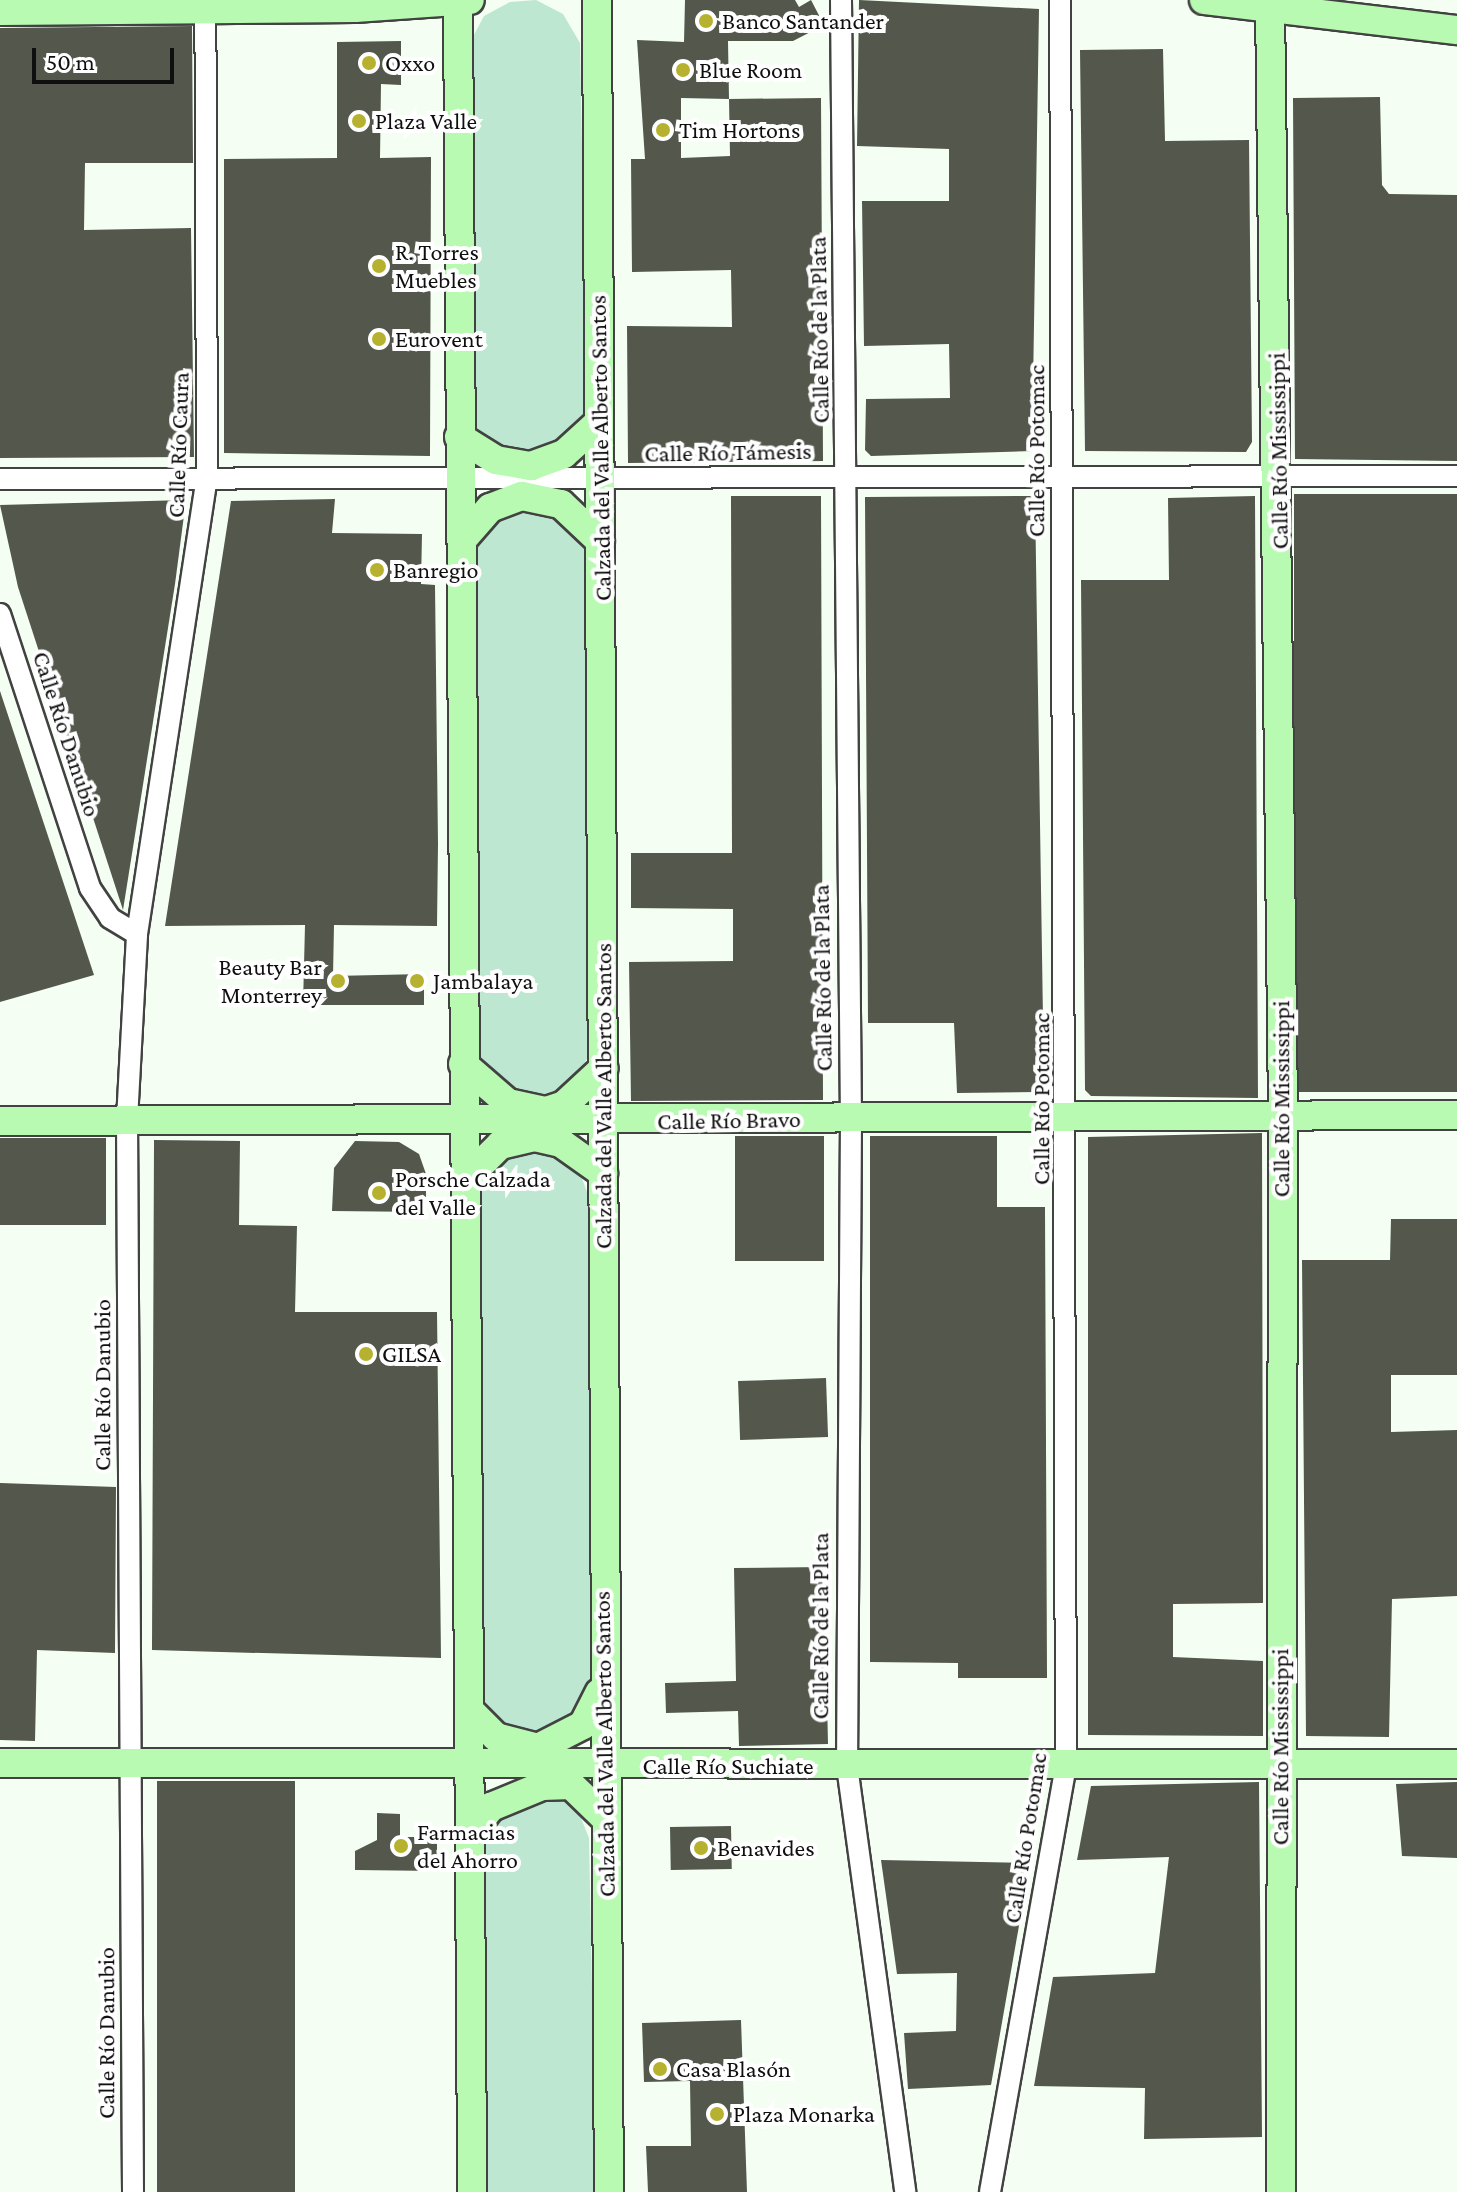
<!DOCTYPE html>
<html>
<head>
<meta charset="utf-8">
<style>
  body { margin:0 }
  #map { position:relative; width:1457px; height:2192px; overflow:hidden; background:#f4fef2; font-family:"Crimson Pro",serif }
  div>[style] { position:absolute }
  .green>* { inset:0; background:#bde7d1 }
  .building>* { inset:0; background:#53574c; transform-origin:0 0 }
  .roads { filter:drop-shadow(2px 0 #424242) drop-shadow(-2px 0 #424242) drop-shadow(0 2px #424242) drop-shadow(0 -2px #424242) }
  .street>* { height:20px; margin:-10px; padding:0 10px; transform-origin:10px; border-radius:10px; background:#fff }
  .secondary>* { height:28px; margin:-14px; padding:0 14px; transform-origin:14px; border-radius:14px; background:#b9fab2 }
  .dots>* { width:22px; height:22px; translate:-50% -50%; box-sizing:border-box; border:4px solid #fff; border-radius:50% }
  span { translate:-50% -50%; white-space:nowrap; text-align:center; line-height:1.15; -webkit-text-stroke:8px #fff; paint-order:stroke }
  .poi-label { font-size:24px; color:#0f0f0f }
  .left { translate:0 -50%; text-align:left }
  .right { translate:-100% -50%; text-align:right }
  .street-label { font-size:24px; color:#0f0f0f }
  .scale { position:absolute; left:32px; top:48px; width:142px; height:36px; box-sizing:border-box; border:4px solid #0f0f0f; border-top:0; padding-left:10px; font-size:24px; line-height:28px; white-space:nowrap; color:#0f0f0f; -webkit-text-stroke:6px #fff; paint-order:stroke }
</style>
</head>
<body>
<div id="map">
  <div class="green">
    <div style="clip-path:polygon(536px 0,563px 14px,580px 43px,587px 408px,571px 442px,539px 461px,472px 438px,468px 46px,484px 16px,510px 2px)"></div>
    <div style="clip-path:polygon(516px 506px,570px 521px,586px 548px,590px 1054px,572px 1083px,545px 1097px,512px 1097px,470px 1057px,469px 553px,487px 522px)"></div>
    <div style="clip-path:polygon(523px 1142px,577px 1165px,590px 1200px,591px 1699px,540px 1745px,485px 1723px,474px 1689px,473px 1185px)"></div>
    <div style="clip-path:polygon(555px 1794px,577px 1808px,589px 1838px,596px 2192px,481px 2192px,476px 1838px,496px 1811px)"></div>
  </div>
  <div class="building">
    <div style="clip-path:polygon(evenodd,685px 0,795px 0,799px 7px,811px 0,824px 25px,793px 41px,728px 41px,729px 99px,821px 98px,823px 461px,628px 463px,627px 326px,732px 327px,731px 270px,632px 272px,631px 159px,645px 159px,637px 40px,684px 42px,685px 0,681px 98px,729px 99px,730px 156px,681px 158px,681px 98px)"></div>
    <div style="clip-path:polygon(859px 0,1039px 9px,1032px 451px,871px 456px,865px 450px,866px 399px,950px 398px,949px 344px,864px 346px,862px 201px,949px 201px,949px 149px,857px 146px)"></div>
    <div style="clip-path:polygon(192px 26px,193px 163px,85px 163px,84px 230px,191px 228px,194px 457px,0 458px,0 28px)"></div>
    <div style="clip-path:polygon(401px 41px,401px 85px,381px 84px,380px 158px,431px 157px,430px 456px,224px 453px,224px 159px,337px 158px,337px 42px)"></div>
    <div style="clip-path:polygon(1163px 49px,1165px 141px,1249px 140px,1252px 442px,1246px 452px,1085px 451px,1080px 50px)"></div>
    <div style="clip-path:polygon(1380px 97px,1382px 185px,1389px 194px,1457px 195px,1457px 461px,1295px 459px,1293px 98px)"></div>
    <div style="left:1294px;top:494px;width:163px;height:598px"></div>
    <div style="clip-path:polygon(731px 496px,821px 496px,823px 1100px,631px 1101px,629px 962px,733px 961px,733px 909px,631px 908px,631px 853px,732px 853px)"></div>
    <div style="clip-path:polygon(1035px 496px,1044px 1084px,1037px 1092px,957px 1093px,954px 1023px,868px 1023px,865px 497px)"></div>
    <div style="clip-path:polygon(1255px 496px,1258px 1098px,1091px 1096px,1085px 1090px,1081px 580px,1169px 580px,1168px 498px)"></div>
    <div style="clip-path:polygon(335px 499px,332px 533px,422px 534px,421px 584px,435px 585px,438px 844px,437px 926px,334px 925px,333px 976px,424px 974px,424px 1005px,303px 1005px,305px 925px,165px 926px,231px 501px)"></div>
    <div style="clip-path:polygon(186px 500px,175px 584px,123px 910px,18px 587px,0 505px)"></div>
    <div style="clip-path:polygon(0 691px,94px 975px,0 1002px)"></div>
    <div style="clip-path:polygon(1262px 1133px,1263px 1603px,1173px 1604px,1173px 1657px,1263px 1661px,1263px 1736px,1088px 1735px,1088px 1137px)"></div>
    <div style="left:824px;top:1136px;width:125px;height:89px;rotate:90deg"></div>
    <div style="clip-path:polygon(870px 1136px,997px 1136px,997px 1207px,1045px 1207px,1047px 1678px,958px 1678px,958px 1663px,870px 1662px)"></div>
    <div style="left:0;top:1138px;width:106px;height:87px"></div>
    <div style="clip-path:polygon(154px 1140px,240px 1141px,239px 1225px,297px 1226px,295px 1312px,437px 1312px,441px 1658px,152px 1650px)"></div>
    <div style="clip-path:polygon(355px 1141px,399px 1142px,419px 1154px,426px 1174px,426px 1212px,332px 1211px,334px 1168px)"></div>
    <div style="clip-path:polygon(1391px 1219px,1457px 1219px,1457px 1375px,1391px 1375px,1391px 1432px,1457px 1430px,1457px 1596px,1392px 1599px,1389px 1737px,1306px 1736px,1302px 1260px,1390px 1260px)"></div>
    <div style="left:826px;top:1378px;width:59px;height:88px;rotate:88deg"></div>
    <div style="clip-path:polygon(0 1483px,116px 1487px,115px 1653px,37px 1650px,35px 1741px,0 1740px)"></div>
    <div style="clip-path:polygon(824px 1567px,828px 1744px,739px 1746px,738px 1711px,666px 1713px,665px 1683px,736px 1681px,734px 1568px)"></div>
    <div style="left:157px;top:1781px;width:138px;height:411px"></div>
    <div style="clip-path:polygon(1259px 1782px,1262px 2137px,1144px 2139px,1145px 2088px,1034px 2086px,1053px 1977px,1155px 1973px,1169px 1857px,1077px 1860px,1091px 1786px)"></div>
    <div style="clip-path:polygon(1457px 1782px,1457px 1858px,1402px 1856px,1396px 1784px)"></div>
    <div style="clip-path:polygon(377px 1813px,400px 1814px,400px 1837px,437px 1837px,437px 1871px,355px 1870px,355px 1851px,377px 1840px)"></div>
    <div style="left:731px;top:1826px;width:43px;height:61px;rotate:89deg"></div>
    <div style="clip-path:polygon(881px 1860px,1030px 1863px,991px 2085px,908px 2089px,904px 2033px,956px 2031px,957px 1973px,897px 1974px)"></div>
    <div style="clip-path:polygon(741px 2020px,747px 2192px,648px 2192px,646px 2146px,691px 2146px,690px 2081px,644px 2082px,642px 2023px)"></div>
  </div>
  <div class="roads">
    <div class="street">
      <div style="left:841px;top:0;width:1118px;rotate:89.49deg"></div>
      <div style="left:851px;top:1118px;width:648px;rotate:90.35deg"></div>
      <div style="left:847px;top:1766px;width:430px;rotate:82.2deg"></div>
      <div style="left:0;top:479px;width:1457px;rotate:-0.12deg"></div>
      <div style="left:0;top:614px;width:288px;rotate:71.8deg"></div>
      <div style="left:90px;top:888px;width:36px;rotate:56deg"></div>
      <div style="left:110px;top:918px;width:31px;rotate:31deg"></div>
      <div style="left:133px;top:2192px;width:1072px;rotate:-90.32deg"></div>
      <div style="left:127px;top:1120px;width:186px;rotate:-86.9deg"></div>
      <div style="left:137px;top:934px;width:461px;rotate:-81.3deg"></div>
      <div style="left:207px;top:478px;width:478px;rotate:-90.2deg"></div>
      <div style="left:990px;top:2192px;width:433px;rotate:-79.9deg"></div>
      <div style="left:1066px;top:1766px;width:1766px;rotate:-90.19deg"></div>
    </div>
    <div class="secondary">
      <div style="left:458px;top:0;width:2192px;rotate:89.63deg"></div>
      <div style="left:597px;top:0;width:2192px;rotate:89.69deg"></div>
      <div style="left:1204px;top:0;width:255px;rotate:6.8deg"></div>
      <div style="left:1270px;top:0;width:1116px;rotate:89.33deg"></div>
      <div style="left:1283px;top:1116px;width:1076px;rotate:90.11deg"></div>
      <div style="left:0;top:11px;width:355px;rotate:-0.5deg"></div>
      <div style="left:355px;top:8px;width:115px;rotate:-4deg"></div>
      <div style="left:459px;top:437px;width:44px;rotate:31.9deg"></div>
      <div style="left:496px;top:460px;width:36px;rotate:10deg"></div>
      <div style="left:531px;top:466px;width:35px;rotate:-20deg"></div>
      <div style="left:564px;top:454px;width:46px;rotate:-42.4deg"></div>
      <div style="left:462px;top:540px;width:43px;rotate:-48.8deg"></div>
      <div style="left:490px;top:508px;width:34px;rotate:-21deg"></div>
      <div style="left:522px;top:496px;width:40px;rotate:12deg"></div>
      <div style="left:561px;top:504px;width:54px;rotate:43.5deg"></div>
      <div style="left:463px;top:1064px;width:60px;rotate:40.9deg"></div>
      <div style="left:508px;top:1103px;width:39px;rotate:12deg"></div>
      <div style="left:546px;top:1111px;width:19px;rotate:-18deg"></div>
      <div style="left:564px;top:1105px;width:54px;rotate:-42.8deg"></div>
      <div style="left:0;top:1121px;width:1457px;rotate:-0.24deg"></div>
      <div style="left:465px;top:1180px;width:49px;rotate:-45deg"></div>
      <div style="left:500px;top:1145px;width:36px;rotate:-13deg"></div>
      <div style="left:535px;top:1137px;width:27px;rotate:13deg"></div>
      <div style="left:561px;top:1143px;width:52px;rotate:35.5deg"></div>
      <div style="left:471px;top:1712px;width:35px;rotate:45deg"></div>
      <div style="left:496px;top:1737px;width:43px;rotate:14.7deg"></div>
      <div style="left:538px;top:1748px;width:51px;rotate:-27.1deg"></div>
      <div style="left:583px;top:1725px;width:36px;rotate:-63deg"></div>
      <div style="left:0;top:1763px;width:1457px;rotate:0.04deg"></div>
      <div style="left:469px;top:1835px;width:36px;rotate:-52deg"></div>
      <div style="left:491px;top:1807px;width:55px;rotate:-22.4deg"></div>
      <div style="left:542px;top:1786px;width:29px;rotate:-2deg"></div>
      <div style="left:571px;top:1785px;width:47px;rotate:44.1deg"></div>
    </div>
  </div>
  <div class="dots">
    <div style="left:706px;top:21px;background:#b7b130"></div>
    <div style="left:369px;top:63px;background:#b7b130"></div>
    <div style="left:683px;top:70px;background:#b7b130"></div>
    <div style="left:359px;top:121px;background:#b7b130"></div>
    <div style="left:663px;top:130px;background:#b7b130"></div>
    <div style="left:379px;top:266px;background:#b7b130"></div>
    <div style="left:379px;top:339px;background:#b7b130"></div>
    <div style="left:377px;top:570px;background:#b7b130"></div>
    <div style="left:338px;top:981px;background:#b7b130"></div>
    <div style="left:417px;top:981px;background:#b7b130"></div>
    <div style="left:379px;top:1193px;background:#b7b130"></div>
    <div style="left:366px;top:1354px;background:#b7b130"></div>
    <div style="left:401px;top:1846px;background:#b7b130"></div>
    <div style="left:701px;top:1848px;background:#b7b130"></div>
    <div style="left:660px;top:2069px;background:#b7b130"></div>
    <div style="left:717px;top:2114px;background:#b7b130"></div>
  </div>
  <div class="poi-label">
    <span class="left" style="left:722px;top:21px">Banco Santander</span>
    <span class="left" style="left:385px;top:63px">Oxxo</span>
    <span class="left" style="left:699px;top:70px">Blue Room</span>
    <span class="left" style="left:375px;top:121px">Plaza Valle</span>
    <span class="left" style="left:679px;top:130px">Tim Hortons</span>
    <span class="left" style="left:395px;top:266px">R. Torres<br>Muebles</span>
    <span class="left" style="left:395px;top:339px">Eurovent</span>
    <span class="left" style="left:393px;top:570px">Banregio</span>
    <span class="right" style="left:322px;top:981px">Beauty Bar<br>Monterrey</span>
    <span class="left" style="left:433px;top:981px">Jambalaya</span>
    <span class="left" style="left:395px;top:1193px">Porsche Calzada<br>del Valle</span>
    <span class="left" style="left:382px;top:1354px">GILSA</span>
    <span class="left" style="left:417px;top:1846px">Farmacias<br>del Ahorro</span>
    <span class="left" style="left:717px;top:1848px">Benavides</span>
    <span class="left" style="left:676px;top:2069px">Casa Blasón</span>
    <span class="left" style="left:733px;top:2114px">Plaza Monarka</span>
  </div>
  <div class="street-label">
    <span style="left:819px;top:330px;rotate:-91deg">Calle Río de la Plata</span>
    <span style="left:178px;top:445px;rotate:-88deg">Calle Río Caura</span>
    <span style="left:600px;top:448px;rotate:-91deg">Calzada del Valle Alberto Santos</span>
    <span style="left:1036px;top:451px;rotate:-90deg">Calle Río Potomac</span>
    <span style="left:1278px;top:451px;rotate:-91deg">Calle Río Mississippi</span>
    <span style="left:728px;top:452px;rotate:-1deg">Calle Río Támesis</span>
    <span style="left:67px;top:734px;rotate:72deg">Calle Río Danubio</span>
    <span style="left:822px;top:978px;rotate:-91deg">Calle Río de la Plata</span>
    <span style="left:603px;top:1096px;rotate:-90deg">Calzada del Valle Alberto Santos</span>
    <span style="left:1041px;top:1099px;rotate:-90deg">Calle Río Potomac</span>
    <span style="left:1281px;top:1099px;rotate:-90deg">Calle Río Mississippi</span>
    <span style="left:729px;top:1120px;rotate:-1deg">Calle Río Bravo</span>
    <span style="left:102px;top:1385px;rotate:-90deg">Calle Río Danubio</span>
    <span style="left:820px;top:1626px;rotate:-90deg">Calle Río de la Plata</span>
    <span style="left:604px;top:1744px;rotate:-91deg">Calzada del Valle Alberto Santos</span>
    <span style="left:1280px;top:1747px;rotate:-90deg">Calle Río Mississippi</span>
    <span style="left:728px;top:1766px">Calle Río Suchiate</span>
    <span style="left:1025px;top:1838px;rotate:-81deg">Calle Río Potomac</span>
    <span style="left:106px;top:2033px;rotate:-90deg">Calle Río Danubio</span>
  </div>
  <div class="scale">50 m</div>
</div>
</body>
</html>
